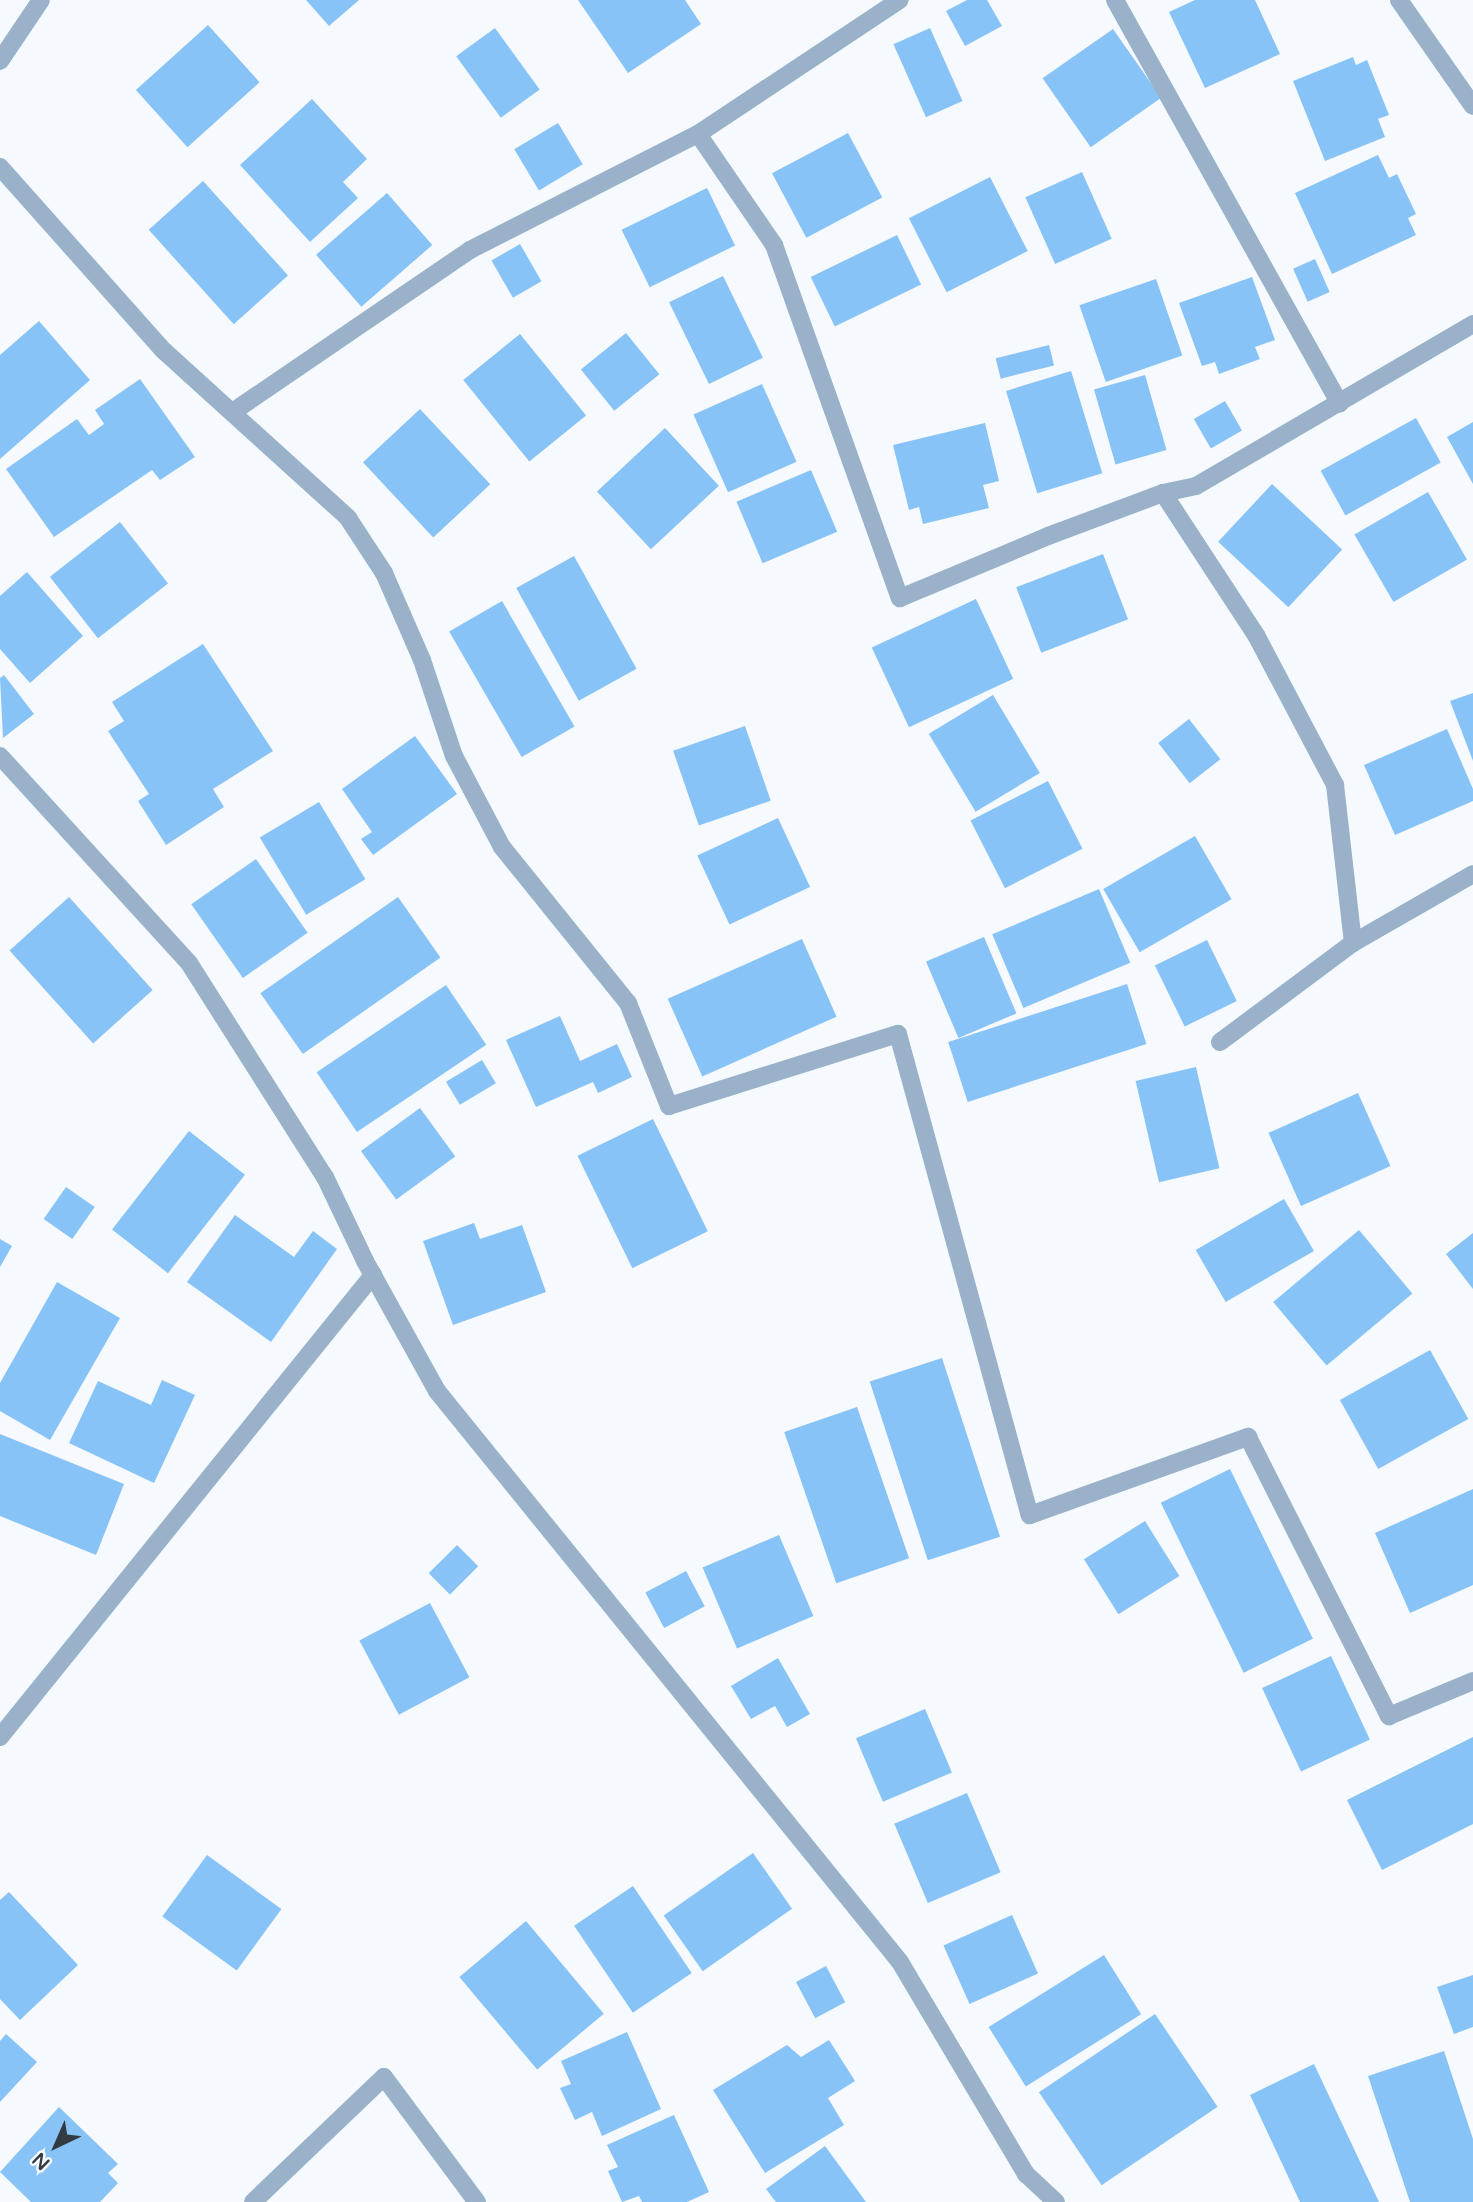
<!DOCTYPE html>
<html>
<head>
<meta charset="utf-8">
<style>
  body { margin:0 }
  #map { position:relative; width:1473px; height:2202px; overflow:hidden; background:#f6fafe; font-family:"Varela Round",sans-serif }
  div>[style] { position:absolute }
  .building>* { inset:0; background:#88c3f7; transform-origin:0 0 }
  .minor>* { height:18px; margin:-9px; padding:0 9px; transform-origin:9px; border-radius:9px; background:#99b2c9 }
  span { translate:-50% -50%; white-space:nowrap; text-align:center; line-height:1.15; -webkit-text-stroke:5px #f6fafe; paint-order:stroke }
  .north { position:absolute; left:21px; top:2111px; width:70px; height:70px; -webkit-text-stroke:5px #f6fafe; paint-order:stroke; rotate:224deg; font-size:19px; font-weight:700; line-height:28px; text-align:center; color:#323b42 }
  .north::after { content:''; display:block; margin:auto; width:24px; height:32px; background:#323b42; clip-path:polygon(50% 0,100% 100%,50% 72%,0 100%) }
</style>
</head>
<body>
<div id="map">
  <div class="building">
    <div style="clip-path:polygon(306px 0,359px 0,329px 26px)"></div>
    <div style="clip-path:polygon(578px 0,685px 0,701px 24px,628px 73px)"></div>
    <div style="clip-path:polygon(967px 0,987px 0,1002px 26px,965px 46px,946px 11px)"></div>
    <div style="clip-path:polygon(1195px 0,1255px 0,1280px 54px,1205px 88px,1169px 12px)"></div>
    <div style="left:208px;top:25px;width:77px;height:97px;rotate:48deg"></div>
    <div style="left:495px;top:28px;width:76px;height:48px;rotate:54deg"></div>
    <div style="left:930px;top:28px;width:80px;height:40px;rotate:66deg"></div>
    <div style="left:1113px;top:29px;width:84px;height:86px;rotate:55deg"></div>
    <div style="clip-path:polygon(1353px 57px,1356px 65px,1367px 60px,1389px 115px,1378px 119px,1385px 137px,1325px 161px,1293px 81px)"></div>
    <div style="clip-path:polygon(312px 99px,367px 159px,343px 182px,358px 198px,310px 242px,240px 165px)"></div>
    <div style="left:558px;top:123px;width:48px;height:51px;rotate:59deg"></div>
    <div style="left:848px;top:133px;width:73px;height:86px;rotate:62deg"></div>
    <div style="clip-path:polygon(1378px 155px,1389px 178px,1397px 174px,1416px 214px,1408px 218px,1416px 235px,1332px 274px,1295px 193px)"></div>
    <div style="left:1082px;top:172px;width:73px;height:62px;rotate:66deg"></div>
    <div style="left:990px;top:177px;width:83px;height:91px;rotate:63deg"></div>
    <div style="left:203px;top:181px;width:127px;height:73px;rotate:48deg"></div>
    <div style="left:707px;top:188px;width:64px;height:95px;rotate:64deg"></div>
    <div style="left:387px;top:193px;width:69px;height:94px;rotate:49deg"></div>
    <div style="left:897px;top:235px;width:55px;height:96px;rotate:64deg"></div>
    <div style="left:520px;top:244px;width:43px;height:33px;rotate:60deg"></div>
    <div style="left:1315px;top:259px;width:36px;height:24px;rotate:66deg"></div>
    <div style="left:723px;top:276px;width:91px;height:60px;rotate:64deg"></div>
    <div style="clip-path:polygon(1252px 277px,1275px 340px,1255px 347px,1260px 359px,1219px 374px,1215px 362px,1202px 366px,1179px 303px)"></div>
    <div style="left:1156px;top:279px;width:81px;height:81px;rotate:71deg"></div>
    <div style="clip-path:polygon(39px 321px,90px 380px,0 459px,0 355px)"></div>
    <div style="left:626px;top:333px;width:53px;height:58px;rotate:51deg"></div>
    <div style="left:520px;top:334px;width:105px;height:73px;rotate:51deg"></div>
    <div style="left:1049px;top:345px;width:21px;height:55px;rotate:76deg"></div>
    <div style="left:1071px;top:371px;width:107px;height:68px;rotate:73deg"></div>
    <div style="left:1145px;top:375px;width:78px;height:53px;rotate:74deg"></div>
    <div style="clip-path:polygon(140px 379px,195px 457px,160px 480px,152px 470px,54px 537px,6px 469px,77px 419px,89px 435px,104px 424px,95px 410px)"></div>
    <div style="left:762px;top:384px;width:85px;height:75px;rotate:66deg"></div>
    <div style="left:1225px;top:401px;width:34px;height:36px;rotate:60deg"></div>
    <div style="left:420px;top:409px;width:103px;height:78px;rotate:47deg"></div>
    <div style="left:1416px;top:418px;width:51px;height:109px;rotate:61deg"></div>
    <div style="clip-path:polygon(1473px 422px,1473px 484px,1447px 437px)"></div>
    <div style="clip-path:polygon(985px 423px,999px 481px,983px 485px,989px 508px,923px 524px,919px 507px,909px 510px,893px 445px)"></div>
    <div style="left:665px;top:428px;width:79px;height:93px;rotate:47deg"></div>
    <div style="left:811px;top:470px;width:67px;height:81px;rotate:67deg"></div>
    <div style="left:1272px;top:484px;width:96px;height:79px;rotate:43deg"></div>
    <div style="left:1428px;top:492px;width:78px;height:85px;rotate:60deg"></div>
    <div style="left:120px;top:522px;width:78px;height:89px;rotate:52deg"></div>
    <div style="left:1103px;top:554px;width:70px;height:93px;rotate:69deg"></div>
    <div style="left:574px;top:556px;width:129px;height:66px;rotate:61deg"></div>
    <div style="clip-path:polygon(27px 572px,83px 636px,30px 683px,0 649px,0 596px)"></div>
    <div style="left:976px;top:599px;width:88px;height:115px;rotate:65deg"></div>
    <div style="left:502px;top:601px;width:145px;height:61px;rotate:60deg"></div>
    <div style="clip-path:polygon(203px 644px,273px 751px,213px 789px,224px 807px,166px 845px,138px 801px,149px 794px,108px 731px,124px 721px,112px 702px)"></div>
    <div style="clip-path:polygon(4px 675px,34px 714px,3px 738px,0 678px)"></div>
    <div style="clip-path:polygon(1473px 693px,1473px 761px,1450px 701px)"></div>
    <div style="left:993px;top:695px;width:91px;height:75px;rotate:59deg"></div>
    <div style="left:1189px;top:719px;width:51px;height:39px;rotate:52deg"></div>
    <div style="left:745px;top:726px;width:79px;height:76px;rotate:71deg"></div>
    <div style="clip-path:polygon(1447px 729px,1473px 789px,1473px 801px,1395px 835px,1364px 765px)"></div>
    <div style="clip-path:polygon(415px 736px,457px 794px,373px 855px,361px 839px,372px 832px,342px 789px)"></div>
    <div style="left:1048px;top:781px;width:76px;height:87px;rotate:63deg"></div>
    <div style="left:319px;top:802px;width:90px;height:69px;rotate:59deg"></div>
    <div style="left:778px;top:818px;width:76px;height:89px;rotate:65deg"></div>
    <div style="left:1195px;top:836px;width:73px;height:106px;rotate:60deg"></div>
    <div style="left:256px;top:859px;width:90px;height:79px;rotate:55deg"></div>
    <div style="left:1099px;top:889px;width:80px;height:116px;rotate:67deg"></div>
    <div style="left:69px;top:897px;width:125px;height:80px;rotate:48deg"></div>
    <div style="left:398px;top:897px;width:74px;height:168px;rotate:55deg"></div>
    <div style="left:984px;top:937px;width:83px;height:63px;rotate:67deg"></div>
    <div style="left:802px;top:939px;width:85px;height:147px;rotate:66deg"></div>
    <div style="left:1207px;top:940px;width:68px;height:58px;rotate:64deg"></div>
    <div style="left:1127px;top:984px;width:63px;height:188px;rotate:72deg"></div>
    <div style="left:446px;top:985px;width:72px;height:156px;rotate:56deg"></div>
    <div style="clip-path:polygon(560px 1016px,580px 1061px,617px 1044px,632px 1077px,598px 1093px,593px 1082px,536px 1107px,506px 1040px)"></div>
    <div style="left:482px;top:1060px;width:27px;height:42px;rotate:59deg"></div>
    <div style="left:1196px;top:1067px;width:104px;height:62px;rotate:77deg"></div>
    <div style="left:1358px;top:1093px;width:80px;height:98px;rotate:66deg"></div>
    <div style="left:420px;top:1108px;width:60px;height:73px;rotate:54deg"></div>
    <div style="left:653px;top:1119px;width:125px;height:84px;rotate:64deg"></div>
    <div style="left:189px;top:1131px;width:71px;height:125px;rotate:38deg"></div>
    <div style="left:66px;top:1187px;width:35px;height:39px;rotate:35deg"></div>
    <div style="left:1284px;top:1199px;width:60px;height:102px;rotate:60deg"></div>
    <div style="clip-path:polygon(235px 1215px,294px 1257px,313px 1231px,337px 1249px,271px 1342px,187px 1282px)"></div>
    <div style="clip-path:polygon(474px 1223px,480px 1239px,522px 1225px,546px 1292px,453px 1325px,423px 1241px)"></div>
    <div style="left:1359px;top:1230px;width:83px;height:112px;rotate:50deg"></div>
    <div style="clip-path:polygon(1473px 1233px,1473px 1289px,1446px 1254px)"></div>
    <div style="clip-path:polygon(0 1239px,12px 1246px,0 1267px)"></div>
    <div style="clip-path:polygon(57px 1282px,120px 1318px,50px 1440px,0 1411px,0 1383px)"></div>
    <div style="left:1430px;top:1350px;width:79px;height:103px;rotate:61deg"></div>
    <div style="left:942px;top:1358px;width:188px;height:76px;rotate:72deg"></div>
    <div style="clip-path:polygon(162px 1380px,195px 1395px,154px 1483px,69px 1443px,98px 1381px,151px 1405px)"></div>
    <div style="left:857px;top:1407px;width:160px;height:77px;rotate:71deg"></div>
    <div style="clip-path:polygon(0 1434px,124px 1484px,96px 1555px,0 1516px)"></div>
    <div style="left:1230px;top:1469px;width:189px;height:77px;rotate:64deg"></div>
    <div style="clip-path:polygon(1473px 1489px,1473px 1585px,1410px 1613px,1375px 1533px)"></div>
    <div style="left:1145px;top:1521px;width:65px;height:72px;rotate:58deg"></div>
    <div style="left:779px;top:1535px;width:88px;height:83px;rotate:67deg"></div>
    <div style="left:457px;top:1545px;width:30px;height:40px;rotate:45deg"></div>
    <div style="left:686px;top:1571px;width:40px;height:46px;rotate:62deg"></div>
    <div style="left:430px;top:1603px;width:84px;height:80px;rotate:62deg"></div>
    <div style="left:1331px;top:1656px;width:92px;height:76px;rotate:65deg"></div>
    <div style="clip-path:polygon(778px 1658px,810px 1714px,787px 1727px,775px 1706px,751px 1719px,731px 1686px)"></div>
    <div style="left:925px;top:1709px;width:69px;height:75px;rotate:67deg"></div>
    <div style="clip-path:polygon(1473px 1737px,1473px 1824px,1382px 1870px,1347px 1800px)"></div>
    <div style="left:967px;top:1793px;width:86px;height:79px;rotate:67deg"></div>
    <div style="left:753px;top:1853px;width:68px;height:109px;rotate:55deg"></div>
    <div style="left:207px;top:1855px;width:92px;height:76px;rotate:36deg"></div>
    <div style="left:633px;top:1886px;width:105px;height:71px;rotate:56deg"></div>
    <div style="clip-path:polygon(9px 1892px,78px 1965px,20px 2020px,0 1999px,0 1900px)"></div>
    <div style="left:1012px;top:1915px;width:64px;height:75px;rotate:66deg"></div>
    <div style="left:526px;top:1921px;width:121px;height:87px;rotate:50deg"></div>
    <div style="left:1104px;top:1955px;width:70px;height:136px;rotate:58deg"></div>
    <div style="left:826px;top:1966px;width:41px;height:34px;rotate:62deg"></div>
    <div style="clip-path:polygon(1473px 1975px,1473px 2027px,1454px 2034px,1437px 1987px)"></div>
    <div style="left:1155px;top:2014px;width:112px;height:140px;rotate:56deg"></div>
    <div style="clip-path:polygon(627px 2032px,661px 2109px,602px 2136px,592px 2112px,575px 2120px,560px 2088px,571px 2084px,561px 2061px)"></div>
    <div style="clip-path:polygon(6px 2034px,37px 2062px,0 2102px,0 2041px)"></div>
    <div style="clip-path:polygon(829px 2040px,855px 2081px,828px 2098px,844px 2125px,765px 2173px,713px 2090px,787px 2045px,801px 2057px)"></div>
    <div style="clip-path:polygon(1444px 2051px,1473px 2139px,1473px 2202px,1410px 2202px,1368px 2076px)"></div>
    <div style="clip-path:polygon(1314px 2064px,1379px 2202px,1300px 2202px,1250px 2095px)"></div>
    <div style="clip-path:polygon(59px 2107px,118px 2164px,108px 2173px,118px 2183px,100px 2202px,31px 2202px,0 2172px)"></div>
    <div style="clip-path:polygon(674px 2115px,709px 2192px,687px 2202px,642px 2202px,639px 2196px,622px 2202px,608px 2171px,618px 2167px,607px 2145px)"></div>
    <div style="clip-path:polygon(825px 2146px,866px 2202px,776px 2202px,766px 2189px)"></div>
  </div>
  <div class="minor">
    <div style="left:1115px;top:0;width:462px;rotate:60.9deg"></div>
    <div style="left:1399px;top:0;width:129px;rotate:55.1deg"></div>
    <div style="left:0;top:61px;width:73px;rotate:-56.1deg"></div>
    <div style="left:698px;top:134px;width:135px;rotate:55.6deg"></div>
    <div style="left:774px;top:245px;width:375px;rotate:70.4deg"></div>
    <div style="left:900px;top:598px;width:160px;rotate:-22.7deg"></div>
    <div style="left:1048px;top:536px;width:123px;rotate:-20.5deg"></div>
    <div style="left:1163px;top:493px;width:34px;rotate:-12deg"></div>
    <div style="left:1196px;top:486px;width:321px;rotate:-30.3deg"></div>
    <div style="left:0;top:167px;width:245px;rotate:48.3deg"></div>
    <div style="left:163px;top:350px;width:250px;rotate:42.2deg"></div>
    <div style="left:348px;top:518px;width:66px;rotate:56.8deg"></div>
    <div style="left:384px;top:573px;width:95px;rotate:66.4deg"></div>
    <div style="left:422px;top:660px;width:101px;rotate:71.6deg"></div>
    <div style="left:454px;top:756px;width:103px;rotate:62.2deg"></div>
    <div style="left:502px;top:847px;width:201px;rotate:51.1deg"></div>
    <div style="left:628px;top:1003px;width:111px;rotate:68.3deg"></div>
    <div style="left:669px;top:1106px;width:240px;rotate:-17.5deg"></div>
    <div style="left:898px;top:1034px;width:499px;rotate:74.7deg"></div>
    <div style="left:1030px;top:1515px;width:232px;rotate:-19.7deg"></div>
    <div style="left:1248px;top:1437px;width:313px;rotate:63.2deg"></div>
    <div style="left:1389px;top:1716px;width:91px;rotate:-22.6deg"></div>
    <div style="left:234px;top:411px;width:286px;rotate:-34.3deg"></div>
    <div style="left:470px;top:250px;width:256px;rotate:-27deg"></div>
    <div style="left:698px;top:134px;width:242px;rotate:-33.6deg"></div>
    <div style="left:1163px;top:493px;width:170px;rotate:56.8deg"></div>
    <div style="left:1256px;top:635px;width:170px;rotate:62.2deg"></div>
    <div style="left:1335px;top:785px;width:159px;rotate:83.5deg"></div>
    <div style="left:0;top:756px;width:280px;rotate:47.6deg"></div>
    <div style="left:189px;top:963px;width:254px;rotate:57.6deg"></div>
    <div style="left:325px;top:1177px;width:93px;rotate:64.5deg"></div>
    <div style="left:365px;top:1261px;width:149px;rotate:61deg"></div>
    <div style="left:437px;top:1391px;width:735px;rotate:50.96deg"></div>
    <div style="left:900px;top:1962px;width:247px;rotate:59.3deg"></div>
    <div style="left:1026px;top:2174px;width:41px;rotate:43deg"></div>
    <div style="left:1220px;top:1042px;width:166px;rotate:-36.7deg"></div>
    <div style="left:1353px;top:943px;width:138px;rotate:-29.9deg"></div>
    <div style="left:0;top:1737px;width:594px;rotate:-51.08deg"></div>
    <div style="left:253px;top:2202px;width:181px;rotate:-43.7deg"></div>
    <div style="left:384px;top:2077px;width:156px;rotate:53.4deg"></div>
  </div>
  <div class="north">N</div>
</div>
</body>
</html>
